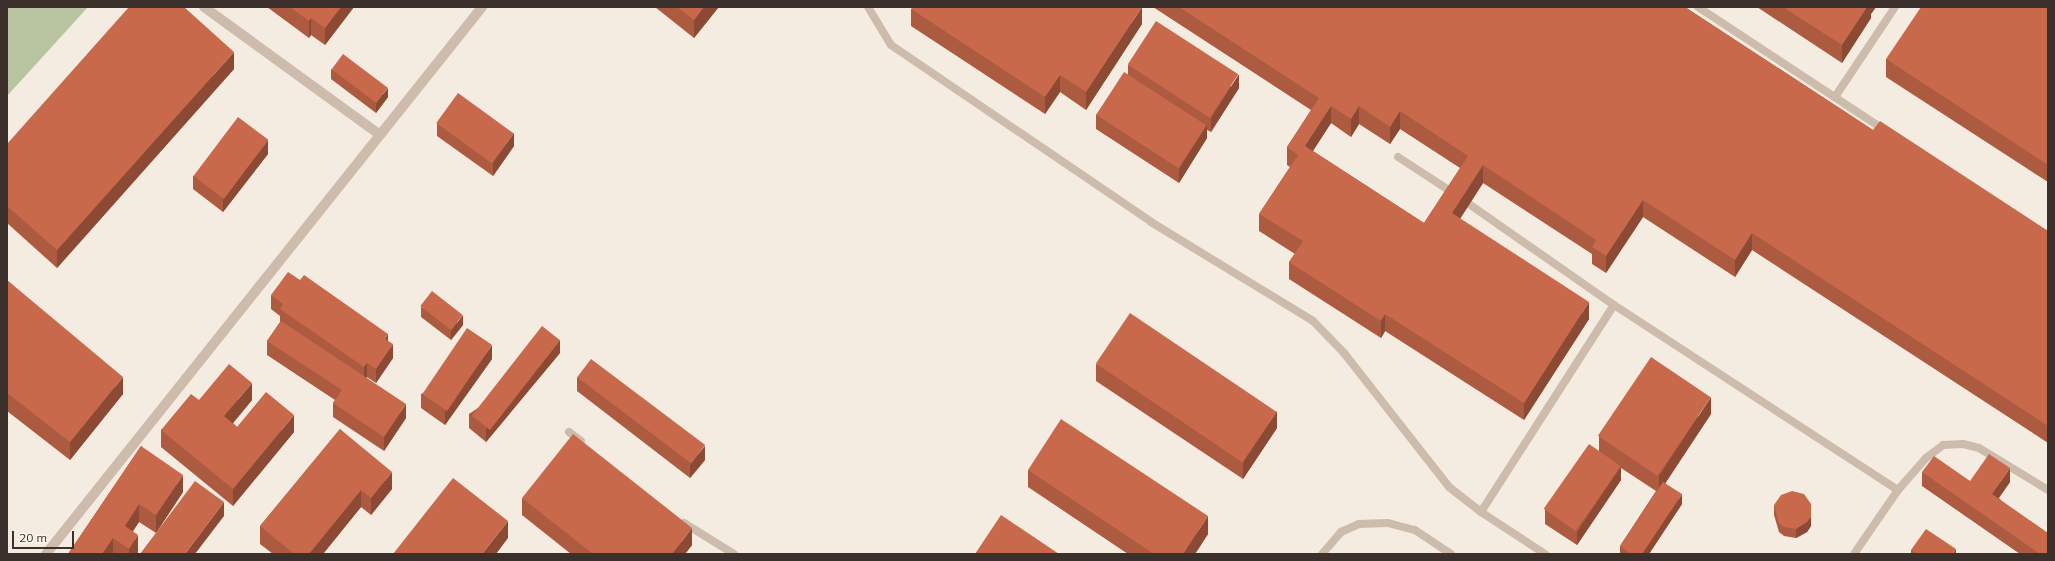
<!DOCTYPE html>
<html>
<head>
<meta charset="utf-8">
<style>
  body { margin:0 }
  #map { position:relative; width:2055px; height:561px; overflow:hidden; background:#f4ebe1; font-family:Mulish,sans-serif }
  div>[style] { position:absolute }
  .green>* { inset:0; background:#b8c4a0 }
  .lane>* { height:8px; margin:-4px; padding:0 4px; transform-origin:4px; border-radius:4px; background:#cdbbac }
  .street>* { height:10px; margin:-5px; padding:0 5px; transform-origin:5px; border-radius:5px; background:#cdbbac }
  .wall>* { inset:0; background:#ac5a40 }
  .shaded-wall>* { inset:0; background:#8c4a34 }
  .building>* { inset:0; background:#c8694b; transform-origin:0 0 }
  span { translate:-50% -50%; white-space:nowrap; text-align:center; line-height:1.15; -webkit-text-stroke:3px #fbf5ee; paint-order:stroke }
  .frame { position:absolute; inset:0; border:8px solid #3b302b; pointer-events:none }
  .scale { position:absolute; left:12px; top:531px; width:62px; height:18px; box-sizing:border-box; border:2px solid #3b302b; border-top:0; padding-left:5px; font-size:12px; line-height:14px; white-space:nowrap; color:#3b302b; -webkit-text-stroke:3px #fbf5ee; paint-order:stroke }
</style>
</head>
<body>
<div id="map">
  <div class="green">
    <div style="clip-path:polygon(7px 7px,88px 7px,7px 96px)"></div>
  </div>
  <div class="lane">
    <div style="left:868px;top:7px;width:44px;rotate:58.8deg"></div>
    <div style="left:891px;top:45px;width:315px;rotate:34.2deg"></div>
    <div style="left:1151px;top:222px;width:190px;rotate:31.4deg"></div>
    <div style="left:1313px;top:321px;width:45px;rotate:45.9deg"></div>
    <div style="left:1344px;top:353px;width:170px;rotate:51.9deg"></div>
    <div style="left:1449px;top:487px;width:41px;rotate:38deg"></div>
    <div style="left:1481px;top:512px;width:77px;rotate:33.3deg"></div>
    <div style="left:1698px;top:7px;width:225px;rotate:33.4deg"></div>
    <div style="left:1835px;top:97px;width:108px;rotate:-56.3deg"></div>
    <div style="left:1398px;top:157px;width:68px;rotate:33deg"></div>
    <div style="left:1469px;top:204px;width:177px;rotate:34.9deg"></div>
    <div style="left:1614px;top:305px;width:339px;rotate:33.1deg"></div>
    <div style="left:569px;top:432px;width:15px;rotate:37deg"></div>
    <div style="left:1481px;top:512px;width:246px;rotate:-57.3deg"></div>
    <div style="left:684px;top:523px;width:59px;rotate:31.8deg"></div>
    <div style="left:1322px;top:554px;width:29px;rotate:-49deg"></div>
    <div style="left:1341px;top:532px;width:20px;rotate:-24deg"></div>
    <div style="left:1359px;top:524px;width:29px;rotate:-2deg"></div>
    <div style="left:1388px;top:523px;width:28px;rotate:15deg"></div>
    <div style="left:1415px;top:530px;width:43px;rotate:33.7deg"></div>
    <div style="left:1854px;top:554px;width:78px;rotate:-55.5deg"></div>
    <div style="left:1898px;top:490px;width:43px;rotate:-48.8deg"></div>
    <div style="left:1926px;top:458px;width:21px;rotate:-37deg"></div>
    <div style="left:1943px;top:445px;width:20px;rotate:-3deg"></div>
    <div style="left:1963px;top:444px;width:16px;rotate:14deg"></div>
    <div style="left:1979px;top:448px;width:81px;rotate:31.3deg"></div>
  </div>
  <div class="street">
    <div style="left:204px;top:7px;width:216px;rotate:36deg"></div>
    <div style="left:46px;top:554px;width:700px;rotate:-51.44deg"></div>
  </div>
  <div class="wall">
    <div style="clip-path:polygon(267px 7px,354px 7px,325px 45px,311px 35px,309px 38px)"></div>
    <div style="clip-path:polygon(655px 7px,718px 7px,718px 8px,694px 38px)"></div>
    <div style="clip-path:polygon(evenodd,1153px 7px,1685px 7px,1873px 130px,2048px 231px,2048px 443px,1752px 250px,1735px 277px,1643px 217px,1606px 273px,1592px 264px,1592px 254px,1483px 183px,1460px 219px,1589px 319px,1524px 420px,1385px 331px,1381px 338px,1289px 279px,1289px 262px,1295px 254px,1259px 231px,1259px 214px,1290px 167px,1287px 165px,1287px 147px,1311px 110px,1153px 7px,1331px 123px,1351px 137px,1359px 124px,1390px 144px,1400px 129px,1460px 168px,1424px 223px,1313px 151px,1331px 123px)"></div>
    <div style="clip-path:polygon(1757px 7px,1876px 7px,1871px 14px,1871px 18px,1842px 63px)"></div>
    <div style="clip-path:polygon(2048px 7px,2048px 182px,1886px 77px,1886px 59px)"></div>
    <div style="clip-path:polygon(911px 9px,1142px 24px,1086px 110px,1060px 92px,1045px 114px,911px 26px)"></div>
    <div style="clip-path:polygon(1128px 65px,1239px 88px,1211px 132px,1207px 130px,1207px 138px,1179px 183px,1096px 129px,1096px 115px,1128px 74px)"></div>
    <div style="clip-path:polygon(234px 69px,57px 268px,7px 223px,7px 144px)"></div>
    <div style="clip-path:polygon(331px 69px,388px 97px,376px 113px,331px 79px)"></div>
    <div style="clip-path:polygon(437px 123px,514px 146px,493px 176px,437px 136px)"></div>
    <div style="clip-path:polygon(268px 154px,223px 212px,193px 189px,193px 176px)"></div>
    <div style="clip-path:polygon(7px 280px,123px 394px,70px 460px,7px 411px)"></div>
    <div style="clip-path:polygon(271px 295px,388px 341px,393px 358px,376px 383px,367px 377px,366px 377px,406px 418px,384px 451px,333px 417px,333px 403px,335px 400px,267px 355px,267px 341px,280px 322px,280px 316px,271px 309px)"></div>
    <div style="clip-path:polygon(421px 307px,463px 325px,451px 340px,421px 317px)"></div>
    <div style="clip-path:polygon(560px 353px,486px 442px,469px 428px,469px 414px)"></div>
    <div style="clip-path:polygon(492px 359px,445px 425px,421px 408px,421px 394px)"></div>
    <div style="clip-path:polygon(1096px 364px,1277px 428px,1243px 479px,1096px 381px)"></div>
    <div style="clip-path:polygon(577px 377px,705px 460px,690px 478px,577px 391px)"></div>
    <div style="clip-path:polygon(199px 400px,252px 400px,233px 423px,237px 427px,294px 432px,233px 506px,161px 447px,161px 430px)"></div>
    <div style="clip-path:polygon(1711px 414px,1665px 483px,1682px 504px,1649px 554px,1620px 554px,1620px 546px,1656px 491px,1621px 468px,1621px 480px,1577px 545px,1545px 524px,1545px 510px,1599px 451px,1599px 436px)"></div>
    <div style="clip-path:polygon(340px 429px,392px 489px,371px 515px,361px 507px,323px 554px,273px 554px,260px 544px,260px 526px)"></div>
    <div style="clip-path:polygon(141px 446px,183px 492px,156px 533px,139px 522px,133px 531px,138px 552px,137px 554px,68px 554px)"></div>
    <div style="clip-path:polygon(1028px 470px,1208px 534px,1195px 554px,1128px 554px,1028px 487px)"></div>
    <div style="clip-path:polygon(1922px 472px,1970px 481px,2010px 482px,1999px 498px,2048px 554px,2020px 554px,1922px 486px)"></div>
    <div style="clip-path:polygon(522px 498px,692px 545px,685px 554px,571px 554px,522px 515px)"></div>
    <div style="clip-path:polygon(1774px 505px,1811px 526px,1807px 532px,1796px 538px,1784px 536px,1779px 532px,1774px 515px)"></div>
    <div style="clip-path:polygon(1911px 550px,1956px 554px,1911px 554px)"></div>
  </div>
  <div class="shaded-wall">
    <div style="clip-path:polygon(341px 7px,354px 7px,325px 45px,325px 28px)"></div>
    <div style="clip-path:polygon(704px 7px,718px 7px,718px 8px,694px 38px,694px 20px)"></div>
    <div style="clip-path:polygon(1142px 7px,1142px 24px,1086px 110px,1086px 92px)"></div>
    <div style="clip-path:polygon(1867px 7px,1876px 7px,1871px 14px,1871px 18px,1842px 63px,1842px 45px)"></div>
    <div style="clip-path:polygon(311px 18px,311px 35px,309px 38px,309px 21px)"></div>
    <div style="clip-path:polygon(234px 52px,234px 69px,57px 268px,57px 250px)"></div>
    <div style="clip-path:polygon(1239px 74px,1239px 88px,1211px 132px,1211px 118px)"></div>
    <div style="clip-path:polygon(1060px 75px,1060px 92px,1045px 114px,1045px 97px)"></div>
    <div style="clip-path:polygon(388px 88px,388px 97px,376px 113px,376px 103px)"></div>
    <div style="clip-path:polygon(1331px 106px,1331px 123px,1305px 163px,1305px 146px)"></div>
    <div style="clip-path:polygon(1359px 106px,1359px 124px,1351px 137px,1351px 119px)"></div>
    <div style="clip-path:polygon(1400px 111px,1400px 129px,1390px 144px,1390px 127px)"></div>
    <div style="clip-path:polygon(1207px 125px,1207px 138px,1179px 183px,1179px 169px)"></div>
    <div style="clip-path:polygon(514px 133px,514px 146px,493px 176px,493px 162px)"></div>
    <div style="clip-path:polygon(268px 140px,268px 154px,223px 212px,223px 198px)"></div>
    <div style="clip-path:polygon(1483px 165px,1483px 183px,1452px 231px,1452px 213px)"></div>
    <div style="clip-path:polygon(1643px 200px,1643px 217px,1606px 273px,1606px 256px)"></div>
    <div style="clip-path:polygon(1752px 233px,1752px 250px,1735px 277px,1735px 260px)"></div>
    <div style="clip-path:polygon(1589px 302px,1589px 319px,1524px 420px,1524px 403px)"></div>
    <div style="clip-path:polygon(1385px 314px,1385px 331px,1381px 338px,1381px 321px)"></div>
    <div style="clip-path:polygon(463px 315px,463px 325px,451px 340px,451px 331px)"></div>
    <div style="clip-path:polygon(388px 334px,388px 348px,385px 339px)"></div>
    <div style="clip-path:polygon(560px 340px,560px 353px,486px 442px,486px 429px)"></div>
    <div style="clip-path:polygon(393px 344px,393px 358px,376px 383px,376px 369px)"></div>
    <div style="clip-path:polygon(492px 345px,492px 359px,445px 425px,445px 411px)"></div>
    <div style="clip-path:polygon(367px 363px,367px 377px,364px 381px,364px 367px)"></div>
    <div style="clip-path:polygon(123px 377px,123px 394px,70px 460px,70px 442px)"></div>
    <div style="clip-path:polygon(252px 383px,252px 400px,224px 434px,224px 416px)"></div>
    <div style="clip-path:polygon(1711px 397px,1711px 414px,1659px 493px,1659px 476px)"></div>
    <div style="clip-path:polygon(406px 404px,406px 418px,384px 451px,384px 437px)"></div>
    <div style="clip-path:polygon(1277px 411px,1277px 428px,1243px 479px,1243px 462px)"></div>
    <div style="clip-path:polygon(294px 415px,294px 432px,233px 506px,233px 489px)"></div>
    <div style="clip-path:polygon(705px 446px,705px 460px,690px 478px,690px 464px)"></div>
    <div style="clip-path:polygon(1621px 466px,1621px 480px,1577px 545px,1577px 532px)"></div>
    <div style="clip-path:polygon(2010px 468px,2010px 482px,1992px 507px,1992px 494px)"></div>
    <div style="clip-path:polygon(392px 472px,392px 489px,371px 515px,371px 498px)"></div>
    <div style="clip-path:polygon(183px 475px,183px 492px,156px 533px,156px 515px)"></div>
    <div style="clip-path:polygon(361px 490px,361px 507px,323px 554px,309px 554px)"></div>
    <div style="clip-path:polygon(1682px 494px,1682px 504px,1649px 554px,1642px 554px)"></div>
    <div style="clip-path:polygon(224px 502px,224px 516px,195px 554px,185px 554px)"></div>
    <div style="clip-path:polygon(139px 504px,139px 522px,125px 543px,125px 526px)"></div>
    <div style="clip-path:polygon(1811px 504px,1811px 526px,1807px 532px,1796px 538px,1796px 529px)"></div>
    <div style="clip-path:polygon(1208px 516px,1208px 534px,1195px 554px,1183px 554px)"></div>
    <div style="clip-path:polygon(508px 521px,508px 538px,496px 554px,482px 554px)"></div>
    <div style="clip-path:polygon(692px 528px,692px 545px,685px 554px,672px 554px)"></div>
    <div style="clip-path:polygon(138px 535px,138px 552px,137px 554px,129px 554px,129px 549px)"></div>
    <div style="clip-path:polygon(113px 538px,113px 554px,102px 554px)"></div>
    <div style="clip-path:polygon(1956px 549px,1956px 554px,1953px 554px)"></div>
  </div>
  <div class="building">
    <div style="clip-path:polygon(129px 7px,184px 7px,234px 52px,57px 250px,7px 206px,7px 144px)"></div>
    <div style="clip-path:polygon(290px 7px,341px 7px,325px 28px,311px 18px,309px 21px)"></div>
    <div style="clip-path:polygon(677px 7px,704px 7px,694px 20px)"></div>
    <div style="clip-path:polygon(913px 7px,1142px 7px,1086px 92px,1060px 75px,1045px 97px,911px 9px)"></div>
    <div style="clip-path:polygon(evenodd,1179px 7px,1685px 7px,1873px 130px,1880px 121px,2048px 231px,2048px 426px,1752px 233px,1735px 260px,1643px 200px,1606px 256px,1592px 247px,1596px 240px,1483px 165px,1452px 213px,1589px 302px,1524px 403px,1385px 314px,1381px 321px,1289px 262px,1303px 241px,1259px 214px,1298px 155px,1287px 147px,1319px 98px,1179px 7px,1331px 106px,1351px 119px,1359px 106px,1390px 127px,1400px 111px,1468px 156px,1424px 223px,1305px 146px,1331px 106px)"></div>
    <div style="clip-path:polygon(1783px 7px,1867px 7px,1842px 45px)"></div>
    <div style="clip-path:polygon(1921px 7px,2048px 7px,2048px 165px,1886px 59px)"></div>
    <div style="left:1156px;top:21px;width:98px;height:52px;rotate:33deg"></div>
    <div style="left:343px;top:54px;width:56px;height:19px;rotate:37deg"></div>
    <div style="left:1124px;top:72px;width:98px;height:51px;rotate:33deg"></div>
    <div style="left:458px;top:93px;width:69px;height:37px;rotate:36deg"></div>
    <div style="left:238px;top:117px;width:38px;height:74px;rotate:37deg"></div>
    <div style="clip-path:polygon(288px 272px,300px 280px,304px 275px,388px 334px,385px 339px,393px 344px,376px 369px,367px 363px,364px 367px,280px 309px,283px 304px,271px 295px)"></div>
    <div style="clip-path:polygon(7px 280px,123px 377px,70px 442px,7px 393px)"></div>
    <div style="left:432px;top:291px;width:39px;height:19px;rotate:38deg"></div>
    <div style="left:1130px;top:313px;width:177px;height:61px;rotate:34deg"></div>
    <div style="clip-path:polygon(281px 321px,406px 404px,384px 437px,333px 403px,342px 390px,267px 341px)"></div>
    <div style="left:542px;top:326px;width:23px;height:114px;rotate:38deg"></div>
    <div style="left:467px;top:328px;width:30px;height:80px;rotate:34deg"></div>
    <div style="left:1651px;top:357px;width:72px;height:95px;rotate:34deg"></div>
    <div style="left:591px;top:359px;width:143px;height:23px;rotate:37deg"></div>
    <div style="clip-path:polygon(229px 364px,252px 383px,224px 416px,237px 427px,266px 392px,294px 415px,233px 489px,161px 430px,191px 394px,199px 400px)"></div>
    <div style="clip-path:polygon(1061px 419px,1208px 516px,1183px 554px,1154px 554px,1028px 470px)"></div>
    <div style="clip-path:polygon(340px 429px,392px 472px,371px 498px,361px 490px,309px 554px,294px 554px,260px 526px)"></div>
    <div style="clip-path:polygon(573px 434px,692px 528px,672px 554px,593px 554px,522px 498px)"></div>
    <div style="left:1589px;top:444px;width:39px;height:79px;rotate:35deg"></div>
    <div style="clip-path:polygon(141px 446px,183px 475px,156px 515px,139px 504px,125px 526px,138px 535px,129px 549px,113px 538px,102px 554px,68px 554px)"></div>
    <div style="clip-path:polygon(1989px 454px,2010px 468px,1992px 494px,2048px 533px,2048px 554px,2040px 554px,1922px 472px,1934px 456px,1970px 481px)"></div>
    <div style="clip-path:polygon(453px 478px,508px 521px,482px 554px,393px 554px)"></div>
    <div style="clip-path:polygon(195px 481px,224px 502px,185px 554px,140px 554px)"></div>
    <div style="clip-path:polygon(1663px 482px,1682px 494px,1642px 554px,1631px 554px,1620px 546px)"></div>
    <div style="clip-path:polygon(1792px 491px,1804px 494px,1811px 504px,1811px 517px,1807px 522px,1796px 529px,1784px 527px,1779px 523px,1774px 505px,1781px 495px)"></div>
    <div style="clip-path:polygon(1001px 515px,1059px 554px,975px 554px)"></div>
    <div style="clip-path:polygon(1926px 529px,1956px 549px,1953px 554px,1917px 554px,1911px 550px)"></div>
  </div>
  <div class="frame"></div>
  <div class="scale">20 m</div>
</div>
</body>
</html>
